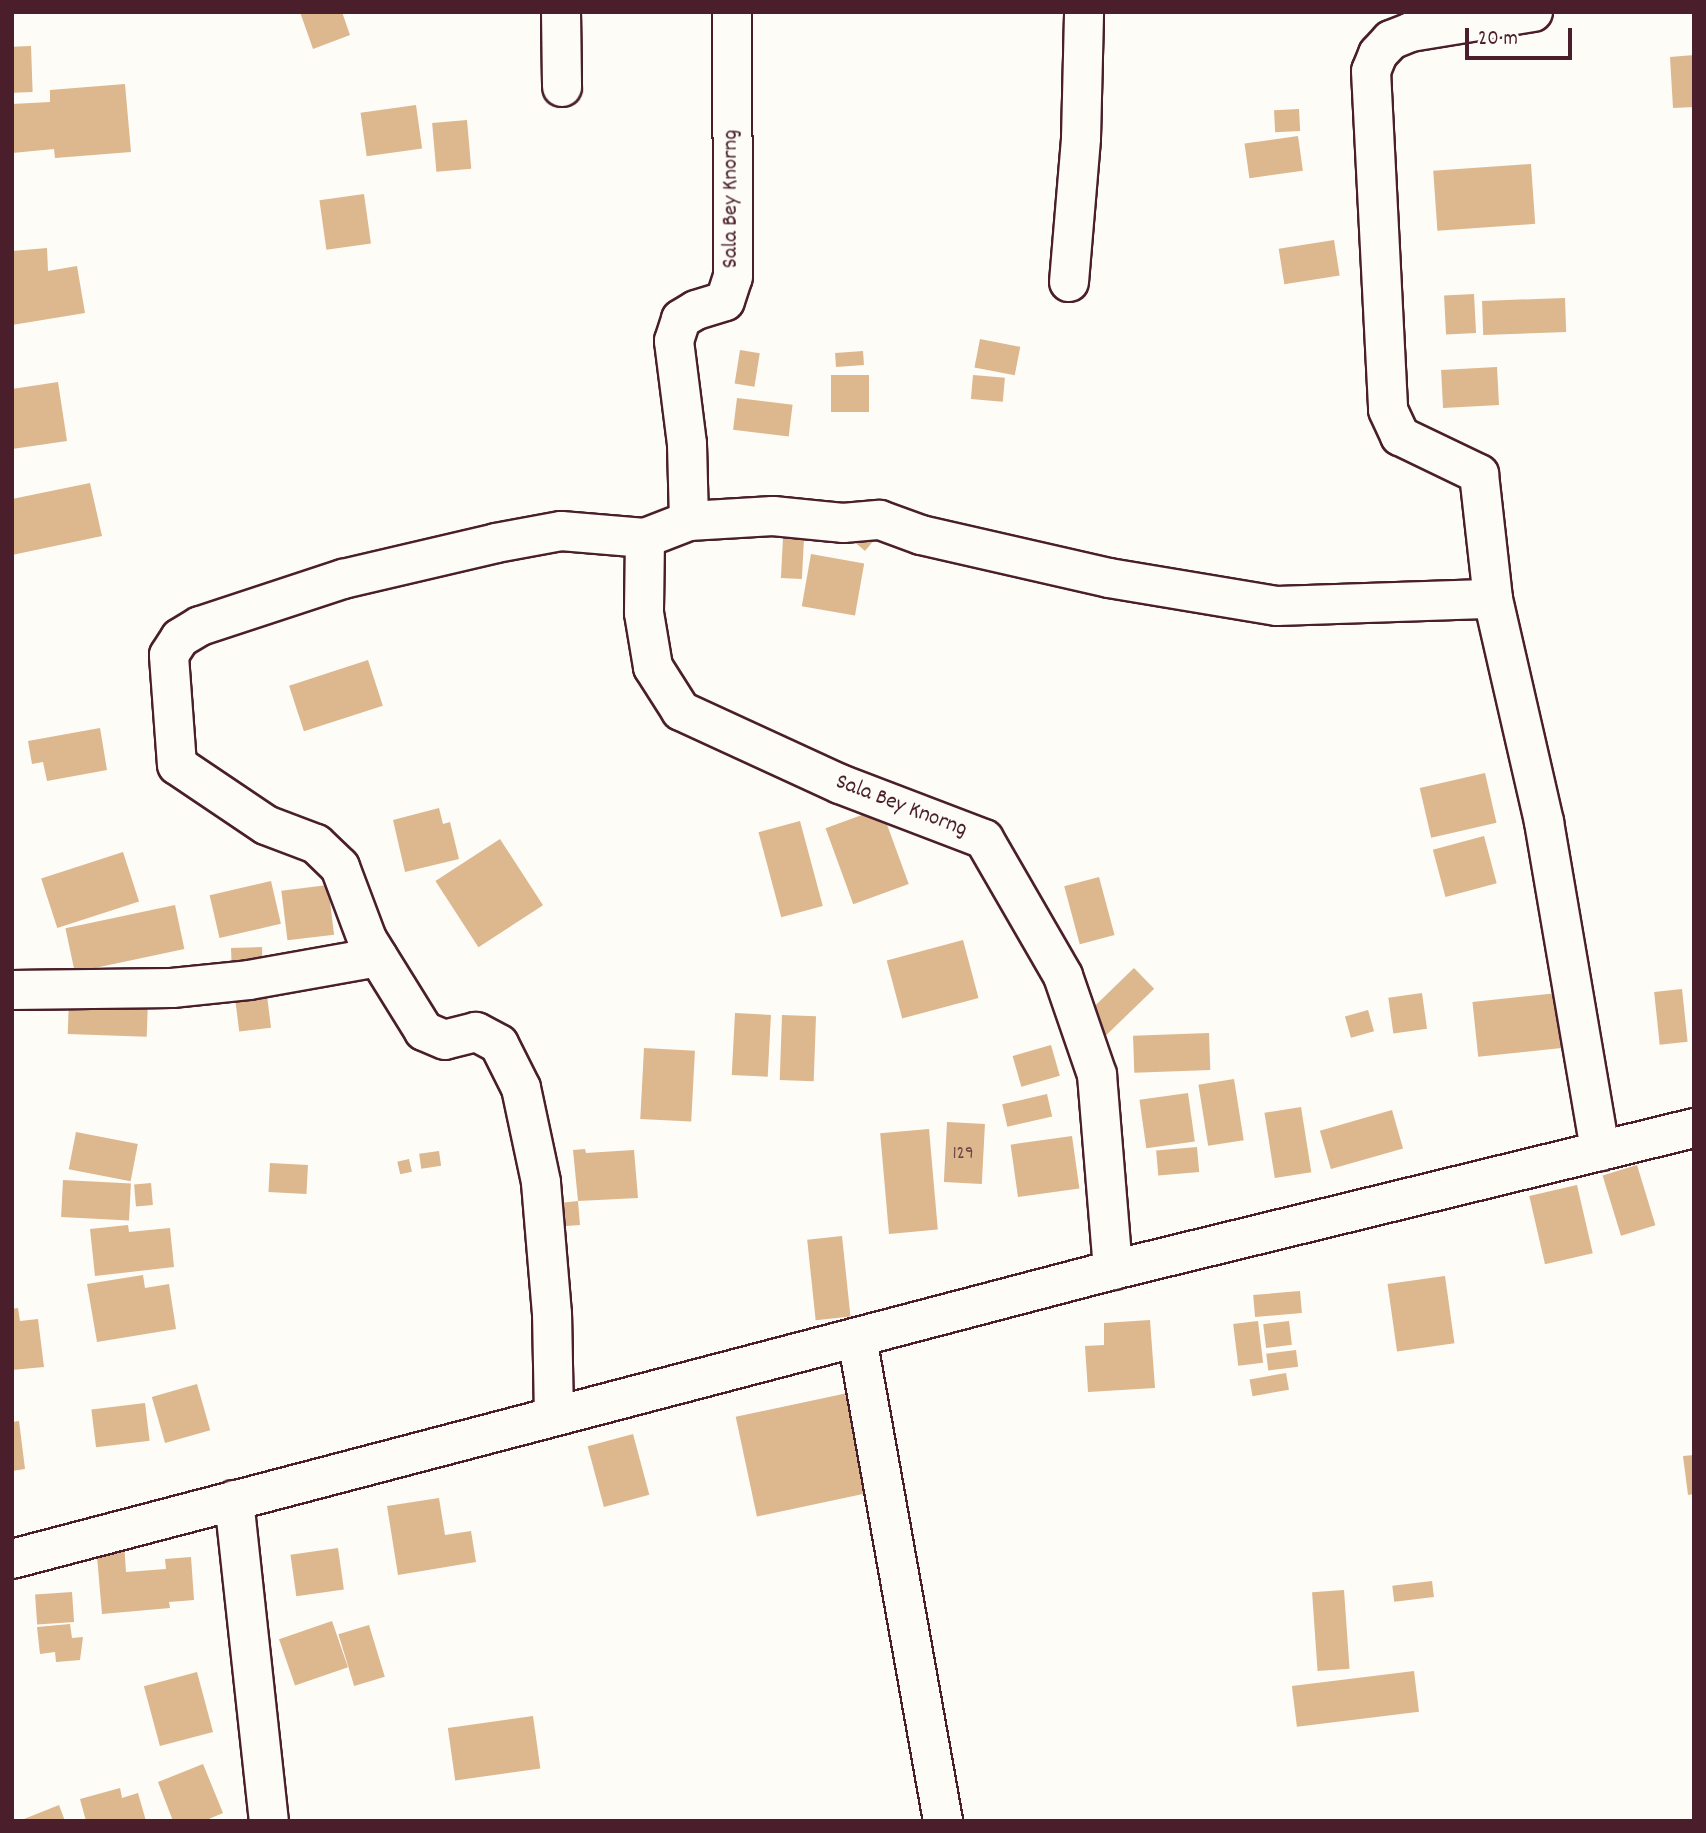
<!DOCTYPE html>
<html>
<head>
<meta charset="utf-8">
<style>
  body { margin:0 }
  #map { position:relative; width:1706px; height:1833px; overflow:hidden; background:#fdfcf7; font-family:Dekko,sans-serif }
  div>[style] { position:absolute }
  .building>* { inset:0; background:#ddb78e; transform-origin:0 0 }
  .roads { filter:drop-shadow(2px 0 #4a1f2b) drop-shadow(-2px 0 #4a1f2b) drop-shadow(0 2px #4a1f2b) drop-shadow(0 -2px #4a1f2b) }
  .minor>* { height:38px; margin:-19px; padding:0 19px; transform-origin:19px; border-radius:19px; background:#fdfcf7 }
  span { translate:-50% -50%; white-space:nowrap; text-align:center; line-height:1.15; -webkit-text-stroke:7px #fdfcf7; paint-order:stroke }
  .number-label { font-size:19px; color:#6f4544 }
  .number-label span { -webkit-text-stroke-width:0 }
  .street-label { font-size:23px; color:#4a1f2b }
  .frame { position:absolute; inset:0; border:14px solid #4a1f2b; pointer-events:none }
  .scale { position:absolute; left:1465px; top:28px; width:107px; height:32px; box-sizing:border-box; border:4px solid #4a1f2b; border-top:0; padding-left:9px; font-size:21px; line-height:24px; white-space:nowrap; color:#4a1f2b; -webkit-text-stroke:5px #fdfcf7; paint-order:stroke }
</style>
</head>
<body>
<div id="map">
  <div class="building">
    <div style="clip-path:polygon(300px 12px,342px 12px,350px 35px,313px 49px)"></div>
    <div style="left:31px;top:46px;width:46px;height:19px;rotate:88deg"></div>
    <div style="clip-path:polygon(1694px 55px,1694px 107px,1673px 108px,1670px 57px)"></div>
    <div style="clip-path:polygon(125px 84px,131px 152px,55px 158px,54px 149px,12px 153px,12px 104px,50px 102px,50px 90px)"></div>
    <div style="left:416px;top:105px;width:44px;height:56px;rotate:82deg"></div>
    <div style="left:1299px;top:109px;width:22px;height:25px;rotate:87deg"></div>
    <div style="left:467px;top:120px;width:49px;height:35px;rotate:85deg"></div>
    <div style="left:1298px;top:136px;width:35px;height:54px;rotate:82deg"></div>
    <div style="left:1531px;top:164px;width:60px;height:98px;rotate:86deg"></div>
    <div style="left:364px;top:194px;width:50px;height:45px;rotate:82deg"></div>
    <div style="left:1334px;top:240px;width:36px;height:56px;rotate:81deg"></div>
    <div style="clip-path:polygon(47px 248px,48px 271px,77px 266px,85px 313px,12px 325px,12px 251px)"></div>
    <div style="left:1474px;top:294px;width:39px;height:30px;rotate:87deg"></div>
    <div style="left:1565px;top:298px;width:34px;height:83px;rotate:88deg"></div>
    <div style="left:980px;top:339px;width:41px;height:29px;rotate:11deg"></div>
    <div style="left:740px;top:350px;width:20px;height:34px;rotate:9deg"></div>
    <div style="left:863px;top:351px;width:14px;height:28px;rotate:86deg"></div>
    <div style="left:1497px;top:367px;width:38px;height:56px;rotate:87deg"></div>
    <div style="left:831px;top:375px;width:38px;height:37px"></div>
    <div style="left:973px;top:375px;width:32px;height:24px;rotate:5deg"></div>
    <div style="clip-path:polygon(58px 382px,67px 441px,12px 449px,12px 389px)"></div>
    <div style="left:737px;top:398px;width:56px;height:32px;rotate:7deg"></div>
    <div style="clip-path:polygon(90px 483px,102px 536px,12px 555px,12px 499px)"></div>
    <div style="clip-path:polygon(879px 534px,865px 551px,851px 539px)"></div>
    <div style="left:783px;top:538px;width:21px;height:40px;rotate:3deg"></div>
    <div style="left:811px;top:554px;width:54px;height:53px;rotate:10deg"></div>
    <div style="left:368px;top:660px;width:48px;height:83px;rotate:72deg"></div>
    <div style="clip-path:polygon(100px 728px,107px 770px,47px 781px,43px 762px,32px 764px,28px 741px)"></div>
    <div style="left:1485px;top:773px;width:51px;height:67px;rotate:77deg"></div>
    <div style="clip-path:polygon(439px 808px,443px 824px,450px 822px,459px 859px,405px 872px,393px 820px)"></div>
    <div style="left:881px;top:808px;width:81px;height:59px;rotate:70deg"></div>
    <div style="left:800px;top:821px;width:88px;height:43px;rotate:75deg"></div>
    <div style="left:1484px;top:836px;width:49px;height:53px;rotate:75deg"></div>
    <div style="left:500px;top:839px;width:79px;height:77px;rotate:57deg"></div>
    <div style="left:123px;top:852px;width:52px;height:86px;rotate:72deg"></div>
    <div style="left:1099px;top:877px;width:60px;height:36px;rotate:75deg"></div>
    <div style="left:271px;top:881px;width:44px;height:63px;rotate:77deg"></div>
    <div style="left:328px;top:885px;width:50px;height:47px;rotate:83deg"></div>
    <div style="left:175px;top:905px;width:45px;height:112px;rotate:78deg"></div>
    <div style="left:963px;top:940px;width:60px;height:79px;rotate:75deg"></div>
    <div style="left:262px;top:947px;width:26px;height:31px;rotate:88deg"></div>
    <div style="left:1134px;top:968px;width:29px;height:70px;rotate:46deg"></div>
    <div style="left:266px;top:987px;width:41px;height:32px;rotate:83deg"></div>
    <div style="left:1682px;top:989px;width:53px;height:28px;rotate:84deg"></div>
    <div style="left:1422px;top:993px;width:36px;height:34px;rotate:82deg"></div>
    <div style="left:1558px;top:993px;width:55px;height:86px;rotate:84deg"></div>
    <div style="left:69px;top:998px;width:79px;height:36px;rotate:2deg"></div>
    <div style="left:1368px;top:1010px;width:22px;height:24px;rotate:74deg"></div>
    <div style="left:735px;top:1013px;width:36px;height:62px;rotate:3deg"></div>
    <div style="left:782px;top:1015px;width:34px;height:65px;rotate:2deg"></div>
    <div style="left:1209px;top:1033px;width:37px;height:76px;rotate:88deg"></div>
    <div style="left:1051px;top:1045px;width:32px;height:40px;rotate:74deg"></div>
    <div style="left:644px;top:1048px;width:51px;height:71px;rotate:3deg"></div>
    <div style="left:1234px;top:1079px;width:62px;height:36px;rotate:81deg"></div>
    <div style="left:1188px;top:1093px;width:49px;height:49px;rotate:82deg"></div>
    <div style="left:1047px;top:1094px;width:23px;height:46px;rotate:77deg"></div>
    <div style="left:1301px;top:1107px;width:66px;height:37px;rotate:81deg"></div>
    <div style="left:1392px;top:1110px;width:40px;height:75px;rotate:74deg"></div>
    <div style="left:947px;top:1122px;width:38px;height:60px;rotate:3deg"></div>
    <div style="left:929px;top:1129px;width:101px;height:49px;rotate:85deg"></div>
    <div style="left:76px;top:1132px;width:63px;height:38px;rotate:11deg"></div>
    <div style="left:1072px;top:1136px;width:53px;height:62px;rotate:82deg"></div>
    <div style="left:1197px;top:1147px;width:25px;height:41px;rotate:85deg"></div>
    <div style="clip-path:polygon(585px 1149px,586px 1153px,634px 1150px,638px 1198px,578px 1201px,580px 1225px,552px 1227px,550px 1204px,578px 1201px,573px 1150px)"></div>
    <div style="left:439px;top:1151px;width:15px;height:20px;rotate:82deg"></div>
    <div style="left:409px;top:1159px;width:13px;height:12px;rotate:77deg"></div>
    <div style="left:270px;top:1163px;width:38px;height:29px;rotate:3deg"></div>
    <div style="left:1637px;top:1165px;width:63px;height:36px;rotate:73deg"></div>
    <div style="left:63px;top:1180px;width:68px;height:37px;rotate:3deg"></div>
    <div style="left:151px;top:1183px;width:22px;height:17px;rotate:85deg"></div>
    <div style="left:1577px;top:1185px;width:70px;height:49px;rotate:77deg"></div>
    <div style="clip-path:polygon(128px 1225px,129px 1232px,170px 1228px,174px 1267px,95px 1276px,90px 1229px)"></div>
    <div style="left:842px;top:1236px;width:81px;height:35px;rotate:84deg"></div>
    <div style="clip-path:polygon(143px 1275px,145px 1288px,169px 1284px,176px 1329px,97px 1342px,87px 1284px)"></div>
    <div style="left:1445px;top:1276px;width:68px;height:58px;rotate:82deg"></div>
    <div style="left:1300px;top:1291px;width:22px;height:47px;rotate:85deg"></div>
    <div style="clip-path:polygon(18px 1308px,20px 1321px,38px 1319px,44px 1367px,12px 1370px,12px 1309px)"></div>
    <div style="clip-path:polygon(1150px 1320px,1155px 1388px,1088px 1392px,1085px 1346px,1104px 1345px,1104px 1323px)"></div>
    <div style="left:1258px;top:1321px;width:42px;height:25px;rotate:83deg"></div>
    <div style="left:1289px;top:1321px;width:24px;height:26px;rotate:83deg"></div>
    <div style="left:1296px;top:1350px;width:17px;height:30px;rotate:83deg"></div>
    <div style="left:1286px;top:1373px;width:17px;height:37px;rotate:80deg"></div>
    <div style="left:197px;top:1384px;width:48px;height:47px;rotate:74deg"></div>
    <div style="left:857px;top:1391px;width:102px;height:124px;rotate:78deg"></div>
    <div style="left:145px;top:1403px;width:38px;height:54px;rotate:83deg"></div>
    <div style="clip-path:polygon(19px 1421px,25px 1469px,12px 1471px,12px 1422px)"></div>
    <div style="left:633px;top:1434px;width:63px;height:47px;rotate:75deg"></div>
    <div style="clip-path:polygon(1694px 1455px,1694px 1494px,1688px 1495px,1683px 1456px)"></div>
    <div style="clip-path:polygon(439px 1498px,445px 1535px,471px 1531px,476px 1562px,398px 1575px,387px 1506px)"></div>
    <div style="clip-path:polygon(124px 1543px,126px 1572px,166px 1569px,165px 1559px,191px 1557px,194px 1600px,169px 1602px,170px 1608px,102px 1614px,96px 1545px)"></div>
    <div style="left:338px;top:1548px;width:42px;height:48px;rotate:82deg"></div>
    <div style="left:1432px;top:1581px;width:16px;height:40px;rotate:83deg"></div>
    <div style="left:1344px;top:1590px;width:79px;height:32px;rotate:86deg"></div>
    <div style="left:72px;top:1592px;width:30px;height:37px;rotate:86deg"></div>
    <div style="left:332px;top:1621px;width:49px;height:56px;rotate:71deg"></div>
    <div style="clip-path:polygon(70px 1624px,72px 1638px,83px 1637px,80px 1660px,56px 1662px,55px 1652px,40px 1654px,37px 1627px)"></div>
    <div style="left:369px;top:1625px;width:54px;height:32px;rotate:73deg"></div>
    <div style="left:1414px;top:1671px;width:41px;height:123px;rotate:83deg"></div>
    <div style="left:197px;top:1672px;width:62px;height:55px;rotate:75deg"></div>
    <div style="left:533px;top:1716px;width:53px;height:86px;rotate:82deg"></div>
    <div style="clip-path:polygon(203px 1764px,223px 1813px,204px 1821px,173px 1821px,158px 1782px)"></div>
    <div style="clip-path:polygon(120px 1788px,122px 1798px,138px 1793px,146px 1821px,86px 1821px,80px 1799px)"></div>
    <div style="clip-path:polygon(59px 1805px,65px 1821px,19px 1821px)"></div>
  </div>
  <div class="roads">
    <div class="minor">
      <div style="left:561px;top:12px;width:75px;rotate:89.2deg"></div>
      <div style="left:1533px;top:12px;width:124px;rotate:170.7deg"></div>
      <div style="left:1411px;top:32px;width:22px;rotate:158deg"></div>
      <div style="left:1391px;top:40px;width:19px;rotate:133deg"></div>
      <div style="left:1378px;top:54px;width:18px;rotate:112deg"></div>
      <div style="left:1371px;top:71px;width:339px;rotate:87.1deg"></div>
      <div style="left:1388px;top:410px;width:29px;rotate:65deg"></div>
      <div style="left:1400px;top:436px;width:88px;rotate:25.7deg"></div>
      <div style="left:1479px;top:474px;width:126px;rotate:83.6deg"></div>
      <div style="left:1493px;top:599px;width:229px;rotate:77.1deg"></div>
      <div style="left:1544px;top:822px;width:334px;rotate:80.3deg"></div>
      <div style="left:1069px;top:282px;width:144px;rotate:-85.2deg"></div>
      <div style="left:1081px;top:138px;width:126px;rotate:-88.6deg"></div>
      <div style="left:689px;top:521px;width:77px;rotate:-91.5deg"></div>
      <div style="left:687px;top:444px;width:104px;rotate:-97.2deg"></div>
      <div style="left:674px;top:341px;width:23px;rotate:-72deg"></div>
      <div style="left:681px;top:319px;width:17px;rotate:-31deg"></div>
      <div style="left:696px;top:310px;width:30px;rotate:-17deg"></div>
      <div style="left:725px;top:301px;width:25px;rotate:-72deg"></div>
      <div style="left:733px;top:277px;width:265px;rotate:-90.2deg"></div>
      <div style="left:645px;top:538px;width:75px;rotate:90.8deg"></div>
      <div style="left:644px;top:613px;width:55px;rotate:80.5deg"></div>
      <div style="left:653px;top:667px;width:52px;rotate:57.5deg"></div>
      <div style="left:681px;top:711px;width:175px;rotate:24.7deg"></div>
      <div style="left:840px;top:784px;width:154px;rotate:20.9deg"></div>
      <div style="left:984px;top:839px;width:158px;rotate:60deg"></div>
      <div style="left:1063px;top:976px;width:105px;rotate:71deg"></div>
      <div style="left:1097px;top:1075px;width:196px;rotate:85.3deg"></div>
      <div style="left:12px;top:990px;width:160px;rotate:-0.7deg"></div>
      <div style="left:172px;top:988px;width:77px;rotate:-5.9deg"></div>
      <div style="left:249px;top:980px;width:131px;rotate:-10.1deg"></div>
      <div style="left:857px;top:1338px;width:491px;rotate:79.9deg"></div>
      <div style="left:554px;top:1416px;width:102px;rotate:-91.1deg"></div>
      <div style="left:552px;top:1314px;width:132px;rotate:-94.8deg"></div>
      <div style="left:541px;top:1182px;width:96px;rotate:-102deg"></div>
      <div style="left:521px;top:1088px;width:49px;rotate:-116.6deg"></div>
      <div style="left:499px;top:1044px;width:26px;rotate:-152deg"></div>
      <div style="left:476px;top:1032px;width:32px;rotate:166deg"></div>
      <div style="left:445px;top:1040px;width:23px;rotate:-157deg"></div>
      <div style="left:424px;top:1031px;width:108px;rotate:-121.8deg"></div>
      <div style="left:367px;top:939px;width:77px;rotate:-110.6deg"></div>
      <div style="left:340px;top:867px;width:33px;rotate:-136deg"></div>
      <div style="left:316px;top:844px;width:53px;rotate:-159.2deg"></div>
      <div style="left:266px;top:825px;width:107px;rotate:-146deg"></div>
      <div style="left:177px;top:765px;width:110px;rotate:-94.2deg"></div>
      <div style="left:169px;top:655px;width:20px;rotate:-57deg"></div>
      <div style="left:180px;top:638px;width:23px;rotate:-31deg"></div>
      <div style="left:200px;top:626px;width:151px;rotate:-18.2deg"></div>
      <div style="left:343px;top:579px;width:157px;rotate:-13.2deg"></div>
      <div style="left:496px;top:543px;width:66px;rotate:-10.5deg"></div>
      <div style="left:561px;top:531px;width:84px;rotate:4.8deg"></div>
      <div style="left:645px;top:538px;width:47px;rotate:-21.1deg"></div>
      <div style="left:689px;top:521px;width:84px;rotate:-3.4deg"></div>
      <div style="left:773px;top:516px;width:70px;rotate:5.7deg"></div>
      <div style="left:843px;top:523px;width:37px;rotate:-5deg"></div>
      <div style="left:880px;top:520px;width:44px;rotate:20.1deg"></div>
      <div style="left:921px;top:535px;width:193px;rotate:12.9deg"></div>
      <div style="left:1109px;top:578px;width:170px;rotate:9.5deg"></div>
      <div style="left:1277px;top:606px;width:216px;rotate:-1.9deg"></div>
      <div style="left:234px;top:1500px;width:323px;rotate:83.8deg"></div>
      <div style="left:12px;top:1559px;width:1138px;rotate:-14.71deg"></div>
      <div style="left:1113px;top:1270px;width:598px;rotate:-13.73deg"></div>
    </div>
  </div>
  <div class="number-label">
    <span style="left:963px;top:1155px">129</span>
  </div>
  <div class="street-label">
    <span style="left:732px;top:199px;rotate:-90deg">Sala Bey Knorng</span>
    <span style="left:901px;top:807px;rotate:21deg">Sala Bey Knorng</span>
  </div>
  <div class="frame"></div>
  <div class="scale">20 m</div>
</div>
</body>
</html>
